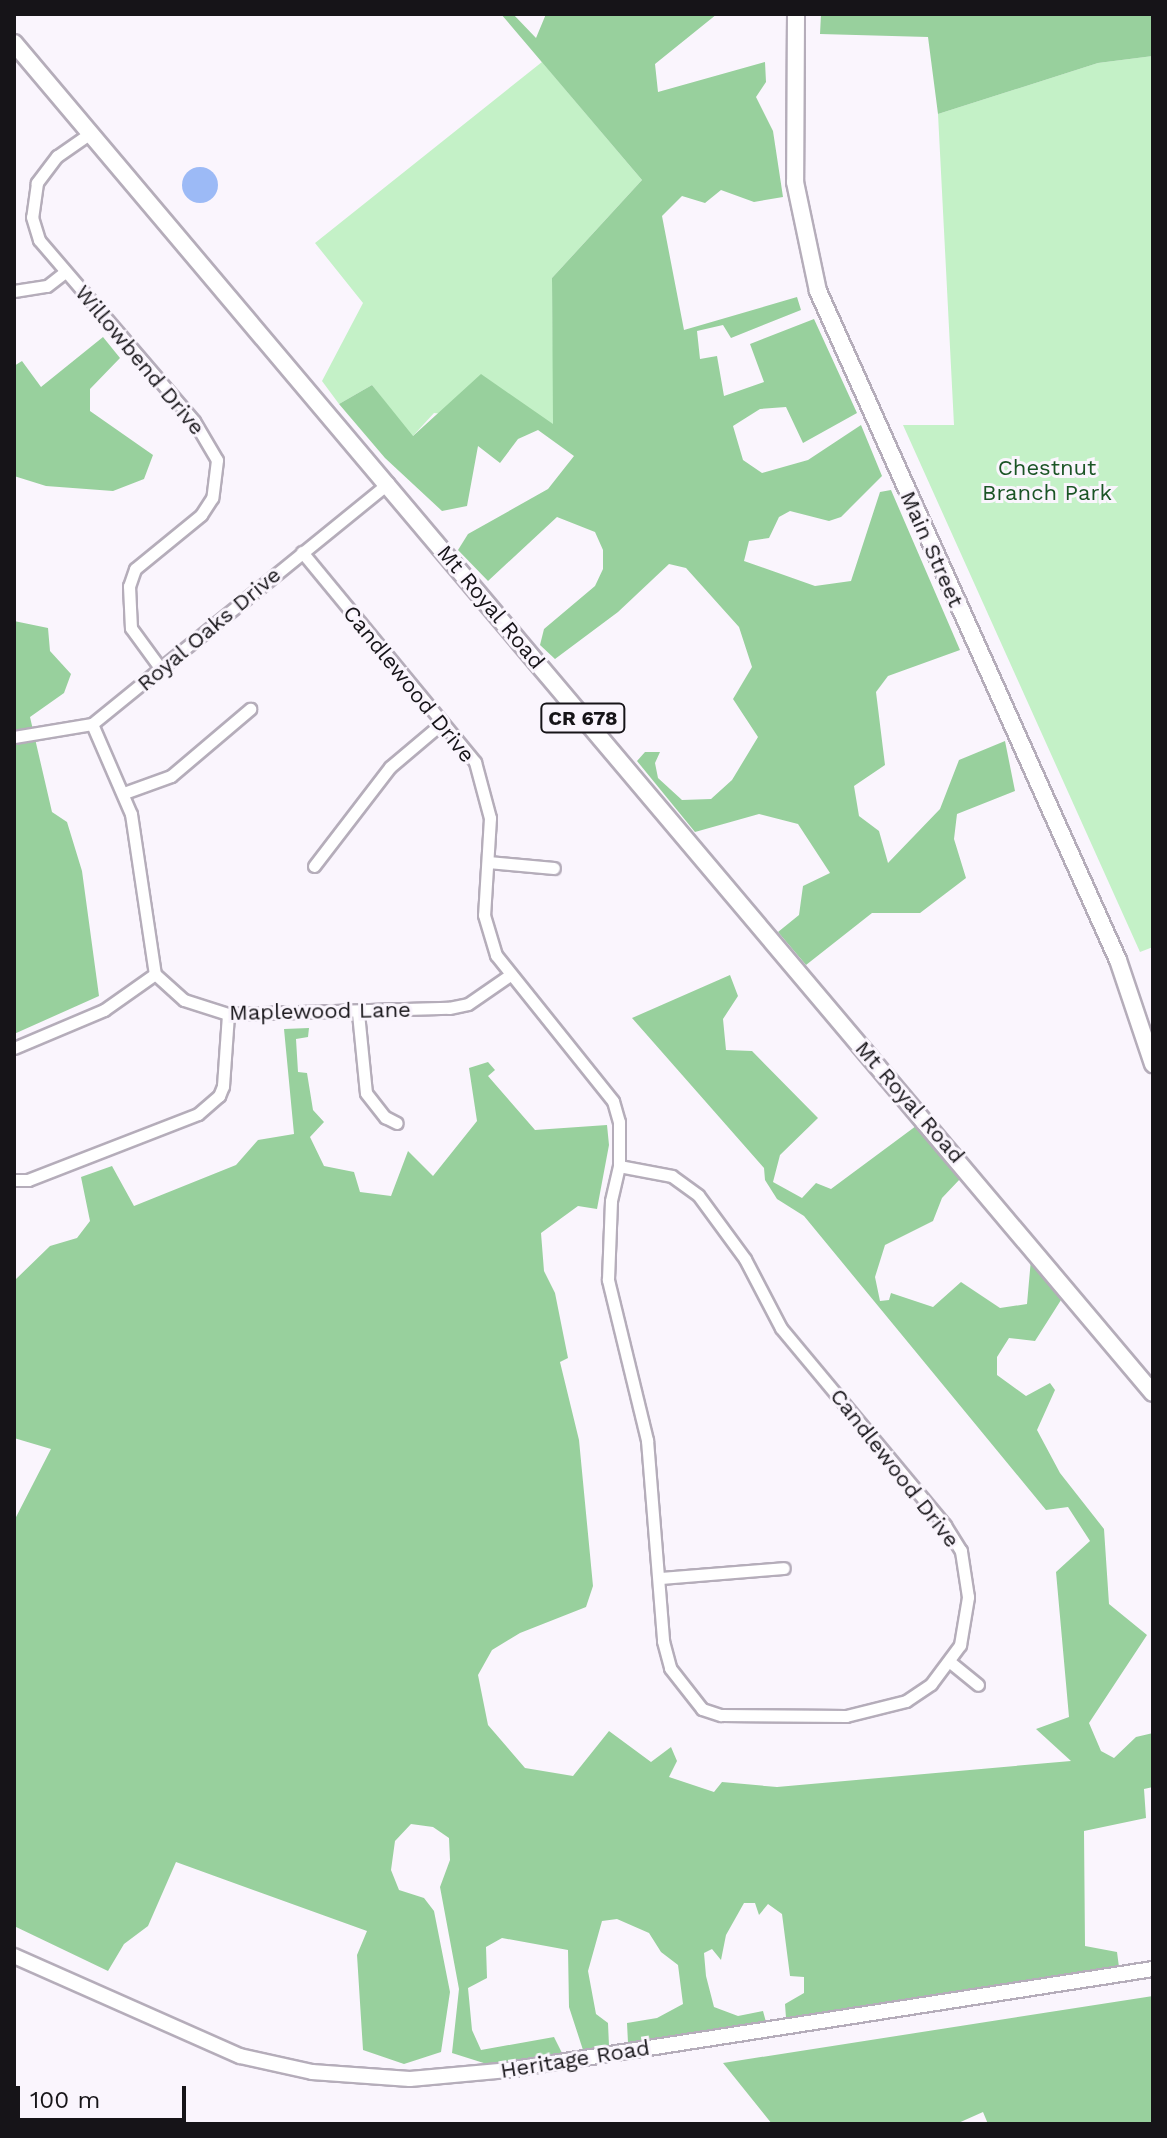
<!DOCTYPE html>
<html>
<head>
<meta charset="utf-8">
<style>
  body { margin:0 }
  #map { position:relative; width:1167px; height:2138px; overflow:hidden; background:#faf5fd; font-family:"Work Sans",sans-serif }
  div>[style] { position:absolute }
  .green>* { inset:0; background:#c4f1c7 }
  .forest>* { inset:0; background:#98d09d }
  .water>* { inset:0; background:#9cbaf6 }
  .round { border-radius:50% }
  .roads { filter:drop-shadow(2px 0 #b5adba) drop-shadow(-2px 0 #b5adba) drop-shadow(0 2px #b5adba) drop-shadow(0 -2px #b5adba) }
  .minor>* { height:11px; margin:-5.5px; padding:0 5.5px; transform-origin:5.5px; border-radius:5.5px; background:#fff }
  .tertiary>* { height:14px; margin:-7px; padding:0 7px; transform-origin:7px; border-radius:7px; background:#fff }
  .primary>* { height:16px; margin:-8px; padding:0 8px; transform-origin:8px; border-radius:8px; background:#fff }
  span { translate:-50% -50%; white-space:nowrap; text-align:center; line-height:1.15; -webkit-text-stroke:6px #faf5fd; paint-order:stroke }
  .shield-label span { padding:2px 6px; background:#faf5fd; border:2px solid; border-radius:6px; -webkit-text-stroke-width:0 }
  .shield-label { font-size:20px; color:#161418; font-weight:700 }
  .street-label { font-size:22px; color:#161418 }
  .park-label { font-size:22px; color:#1a5425 }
  .frame { position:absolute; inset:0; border:16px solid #161418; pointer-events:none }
  .scale { position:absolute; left:16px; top:2086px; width:170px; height:36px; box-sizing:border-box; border:4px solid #161418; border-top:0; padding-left:10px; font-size:24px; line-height:28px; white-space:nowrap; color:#161418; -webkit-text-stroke:6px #faf5fd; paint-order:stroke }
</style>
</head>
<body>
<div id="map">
  <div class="green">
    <div style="clip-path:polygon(1153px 56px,1153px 947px,1140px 952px,903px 425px,954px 425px,938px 114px,1098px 63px)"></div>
    <div style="clip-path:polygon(542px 62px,642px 180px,552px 278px,554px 425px,434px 413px,412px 437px,372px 385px,339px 404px,322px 381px,363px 303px,315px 243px)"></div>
  </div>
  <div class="forest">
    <div style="clip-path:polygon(501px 14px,513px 14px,536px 38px,546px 14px,717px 14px,655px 64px,658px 92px,765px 62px,766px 82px,756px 97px,773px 131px,783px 197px,754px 202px,721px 190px,705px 203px,682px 196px,662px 216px,684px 330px,797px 297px,801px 310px,731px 338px,723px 325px,697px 331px,700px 359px,717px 356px,724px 396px,764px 382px,750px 344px,814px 319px,857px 413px,803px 443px,786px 407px,760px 409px,733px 426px,743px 460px,762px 473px,808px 460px,861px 425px,882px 476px,841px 517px,829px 521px,790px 511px,779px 517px,769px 538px,749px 541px,744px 561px,815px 586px,851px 581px,880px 492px,891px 490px,960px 650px,888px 676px,876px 692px,885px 765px,854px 786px,859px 816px,879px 831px,888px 863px,940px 809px,959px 760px,1005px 741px,1015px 791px,957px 814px,954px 839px,966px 878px,920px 913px,872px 913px,806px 965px,778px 932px,799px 915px,803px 886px,830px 873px,798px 824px,759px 814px,695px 832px,637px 761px,645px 752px,660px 752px,655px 763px,658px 778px,682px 800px,711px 799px,732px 780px,758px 737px,733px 699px,752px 667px,739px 627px,686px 568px,669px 564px,618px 612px,555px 659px,540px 645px,544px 629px,595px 586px,603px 569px,603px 550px,595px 532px,557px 517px,488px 581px,458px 550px,468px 534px,548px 489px,574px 456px,538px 430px,518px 439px,500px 463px,478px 446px,467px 506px,442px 511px,385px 458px,339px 404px,372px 385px,413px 436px,481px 374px,553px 424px,552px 278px,642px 180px)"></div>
    <div style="clip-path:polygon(821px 14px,1153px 14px,1153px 56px,1098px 63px,938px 114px,928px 37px,820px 34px)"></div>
    <div style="clip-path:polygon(103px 337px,120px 358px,90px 389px,90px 411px,153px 455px,144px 479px,113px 491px,46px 486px,14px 476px,14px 366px,22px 361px,41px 387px)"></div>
    <div style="clip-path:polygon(14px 621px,48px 628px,50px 651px,71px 674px,64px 693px,30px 717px,52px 812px,67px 822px,82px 871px,99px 996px,14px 1034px)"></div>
    <div style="clip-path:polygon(730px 975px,738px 996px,723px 1019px,726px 1050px,752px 1051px,818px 1118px,780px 1155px,773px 1182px,802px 1198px,816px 1183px,831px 1189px,916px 1126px,960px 1179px,942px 1198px,933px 1221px,885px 1245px,875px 1277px,880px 1301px,889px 1300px,891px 1293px,933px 1307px,961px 1282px,1000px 1308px,1027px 1304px,1031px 1259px,1061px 1300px,1035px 1341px,1009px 1338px,997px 1357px,997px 1375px,1026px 1396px,1050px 1383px,1055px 1390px,1037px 1430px,1060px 1473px,1104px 1529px,1109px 1604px,1147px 1635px,1089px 1723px,1101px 1751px,1114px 1758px,1136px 1737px,1153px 1733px,1153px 1787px,1144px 1789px,1146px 1818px,1084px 1831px,1085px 1946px,1117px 1952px,1119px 1967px,786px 2018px,785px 2004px,804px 1993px,804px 1977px,790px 1976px,782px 1914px,768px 1904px,759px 1915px,755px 1903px,744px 1903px,726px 1935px,721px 1960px,712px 1949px,704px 1953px,706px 1976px,714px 2007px,738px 2016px,763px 2011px,766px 2022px,628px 2043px,627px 2023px,657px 2018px,683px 2004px,678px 1965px,661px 1952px,649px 1933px,617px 1919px,602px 1921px,588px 1971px,596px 2014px,608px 2023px,609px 2046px,583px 2050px,569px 2007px,568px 1950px,502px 1938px,486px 1947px,487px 1978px,468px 1988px,472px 2030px,481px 2050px,554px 2037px,562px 2053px,490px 2065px,452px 2053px,459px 1989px,440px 1887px,450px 1860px,449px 1838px,433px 1827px,411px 1824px,395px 1841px,391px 1870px,399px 1890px,424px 1898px,434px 1911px,450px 1992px,441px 2052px,404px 2064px,363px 2050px,357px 1955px,367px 1931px,176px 1862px,148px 1926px,124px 1944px,108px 1971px,14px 1926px,14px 1521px,51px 1449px,14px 1438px,14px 1281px,50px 1246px,77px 1238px,90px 1221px,81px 1177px,112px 1166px,134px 1206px,236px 1165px,258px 1140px,294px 1134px,284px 1029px,309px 1028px,308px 1037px,296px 1039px,298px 1072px,307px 1073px,313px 1110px,324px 1122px,310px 1137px,324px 1166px,354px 1172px,360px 1192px,391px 1196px,408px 1151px,433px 1176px,477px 1121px,469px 1068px,488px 1062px,495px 1070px,488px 1076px,535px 1130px,607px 1125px,609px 1145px,597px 1209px,578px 1206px,541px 1233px,544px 1271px,555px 1293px,568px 1358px,560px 1362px,579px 1440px,593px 1586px,586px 1607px,520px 1633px,492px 1650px,478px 1675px,488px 1725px,525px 1768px,573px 1776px,609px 1731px,651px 1762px,671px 1747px,677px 1761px,669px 1777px,714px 1792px,722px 1782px,777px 1787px,1071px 1761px,1036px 1729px,1069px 1717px,1056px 1572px,1090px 1541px,1068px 1507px,1046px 1510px,804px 1216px,777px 1199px,765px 1180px,764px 1168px,632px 1018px)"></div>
    <div style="clip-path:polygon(1153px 1996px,1153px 2124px,988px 2124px,983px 2112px,956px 2124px,772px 2124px,723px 2063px)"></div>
  </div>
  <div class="water">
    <div class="round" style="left:182px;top:167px;width:36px;height:36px"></div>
  </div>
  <div class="roads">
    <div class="minor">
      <div style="left:89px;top:134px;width:39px;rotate:145deg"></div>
      <div style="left:57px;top:156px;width:34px;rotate:127deg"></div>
      <div style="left:37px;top:183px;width:34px;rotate:98deg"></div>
      <div style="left:32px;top:217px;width:24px;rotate:73deg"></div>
      <div style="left:39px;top:240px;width:238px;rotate:49.4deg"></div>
      <div style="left:194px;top:421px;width:45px;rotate:59.5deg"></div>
      <div style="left:217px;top:460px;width:38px;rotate:97deg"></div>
      <div style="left:212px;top:498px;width:20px;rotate:123deg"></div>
      <div style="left:201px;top:515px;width:85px;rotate:140.7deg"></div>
      <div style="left:135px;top:569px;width:18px;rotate:109deg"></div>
      <div style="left:129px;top:586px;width:42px;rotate:87.3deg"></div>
      <div style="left:131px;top:628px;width:51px;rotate:53.8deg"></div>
      <div style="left:14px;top:291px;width:33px;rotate:-9deg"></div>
      <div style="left:47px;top:286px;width:23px;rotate:-38deg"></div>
      <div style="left:302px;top:552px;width:272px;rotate:50.5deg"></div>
      <div style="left:475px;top:762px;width:58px;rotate:75deg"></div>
      <div style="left:490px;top:818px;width:97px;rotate:93.5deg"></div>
      <div style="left:484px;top:915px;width:42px;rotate:73.3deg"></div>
      <div style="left:496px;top:955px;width:187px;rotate:51.3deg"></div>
      <div style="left:613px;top:1101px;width:22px;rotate:74deg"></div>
      <div style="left:619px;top:1122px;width:44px;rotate:90deg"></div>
      <div style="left:619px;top:1166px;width:36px;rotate:103deg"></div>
      <div style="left:611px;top:1201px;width:79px;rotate:92.2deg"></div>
      <div style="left:608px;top:1280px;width:165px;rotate:76.3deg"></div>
      <div style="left:647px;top:1440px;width:202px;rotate:85.4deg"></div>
      <div style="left:663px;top:1641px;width:28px;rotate:75deg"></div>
      <div style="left:670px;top:1668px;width:52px;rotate:52deg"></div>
      <div style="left:702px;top:1709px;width:20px;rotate:18deg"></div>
      <div style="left:721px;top:1715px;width:125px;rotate:0.5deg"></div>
      <div style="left:846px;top:1716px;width:62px;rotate:-14deg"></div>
      <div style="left:906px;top:1701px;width:30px;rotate:-34deg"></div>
      <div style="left:931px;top:1684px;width:49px;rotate:-53.4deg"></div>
      <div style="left:960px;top:1645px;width:49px;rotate:-80.5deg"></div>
      <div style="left:968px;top:1597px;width:47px;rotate:-98.7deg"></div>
      <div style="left:961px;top:1551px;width:31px;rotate:-122deg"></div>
      <div style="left:945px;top:1525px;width:256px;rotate:-129.8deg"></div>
      <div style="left:781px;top:1328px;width:78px;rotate:-117.6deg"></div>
      <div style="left:745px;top:1259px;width:79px;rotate:-126.3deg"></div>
      <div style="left:698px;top:1195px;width:32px;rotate:-144deg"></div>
      <div style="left:672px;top:1176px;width:54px;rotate:-169.3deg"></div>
      <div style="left:92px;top:724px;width:98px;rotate:66.6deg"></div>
      <div style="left:131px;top:814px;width:162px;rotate:81.5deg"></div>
      <div style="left:155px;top:974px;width:39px;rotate:42deg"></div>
      <div style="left:184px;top:1000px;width:46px;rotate:17.7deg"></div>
      <div style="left:228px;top:1014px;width:221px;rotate:-1.6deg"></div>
      <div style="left:449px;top:1008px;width:19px;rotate:-12deg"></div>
      <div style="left:468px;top:1004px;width:51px;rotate:-34.6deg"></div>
      <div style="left:14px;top:737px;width:79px;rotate:-9.5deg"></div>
      <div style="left:92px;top:724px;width:382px;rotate:-39.1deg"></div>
      <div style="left:124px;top:793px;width:50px;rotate:-19.9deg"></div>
      <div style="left:171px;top:776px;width:104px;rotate:-40.3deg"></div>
      <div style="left:488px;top:862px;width:66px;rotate:5.2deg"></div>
      <div style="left:314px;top:866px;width:125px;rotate:-52.5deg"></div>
      <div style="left:390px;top:767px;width:68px;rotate:-40.2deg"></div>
      <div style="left:358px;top:1013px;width:80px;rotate:84.3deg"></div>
      <div style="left:366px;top:1093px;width:31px;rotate:52deg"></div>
      <div style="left:385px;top:1117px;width:13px;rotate:27deg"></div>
      <div style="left:14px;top:1048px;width:98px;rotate:-22.9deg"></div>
      <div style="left:104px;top:1010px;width:62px;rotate:-35.2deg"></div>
      <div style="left:14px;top:1180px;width:14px"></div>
      <div style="left:28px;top:1180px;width:182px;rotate:-21.2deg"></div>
      <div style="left:198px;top:1114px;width:28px;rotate:-41deg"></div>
      <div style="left:219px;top:1096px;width:11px;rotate:-68deg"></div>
      <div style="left:223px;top:1086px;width:72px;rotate:-86deg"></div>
      <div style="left:660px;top:1578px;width:124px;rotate:-4.6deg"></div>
      <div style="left:950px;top:1662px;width:36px;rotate:39deg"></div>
    </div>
    <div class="tertiary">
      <div style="left:14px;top:1956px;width:247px;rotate:23.9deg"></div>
      <div style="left:240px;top:2056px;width:74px;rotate:12.5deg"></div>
      <div style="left:312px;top:2072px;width:98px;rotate:4.1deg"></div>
      <div style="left:410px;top:2079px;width:98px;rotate:-5.2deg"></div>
      <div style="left:508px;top:2070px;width:653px;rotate:-8.9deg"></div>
    </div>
    <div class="primary">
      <div style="left:796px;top:14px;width:168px;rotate:90.3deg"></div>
      <div style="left:795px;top:182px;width:111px;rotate:78.1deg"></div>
      <div style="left:818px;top:291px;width:733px;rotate:65.85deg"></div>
      <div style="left:1118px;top:960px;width:110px;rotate:71.4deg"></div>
      <div style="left:14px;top:43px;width:1766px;rotate:49.85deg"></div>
    </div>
  </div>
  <div class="shield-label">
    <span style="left:583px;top:718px">CR 678</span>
  </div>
  <div class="street-label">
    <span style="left:140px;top:360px;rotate:50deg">Willowbend Drive</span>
    <span style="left:932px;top:549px;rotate:66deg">Main Street</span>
    <span style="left:491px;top:607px;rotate:50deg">Mt Royal Road</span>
    <span style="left:209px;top:629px;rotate:-40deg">Royal Oaks Drive</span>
    <span style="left:409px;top:684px;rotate:51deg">Candlewood Drive</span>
    <span style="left:320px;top:1011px;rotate:-1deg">Maplewood Lane</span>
    <span style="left:910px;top:1102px;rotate:49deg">Mt Royal Road</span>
    <span style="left:895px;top:1468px;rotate:52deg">Candlewood Drive</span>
    <span style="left:575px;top:2059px;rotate:-9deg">Heritage Road</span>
  </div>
  <div class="park-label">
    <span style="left:1047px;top:480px">Chestnut<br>Branch Park</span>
  </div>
  <div class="frame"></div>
  <div class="scale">100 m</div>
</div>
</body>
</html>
